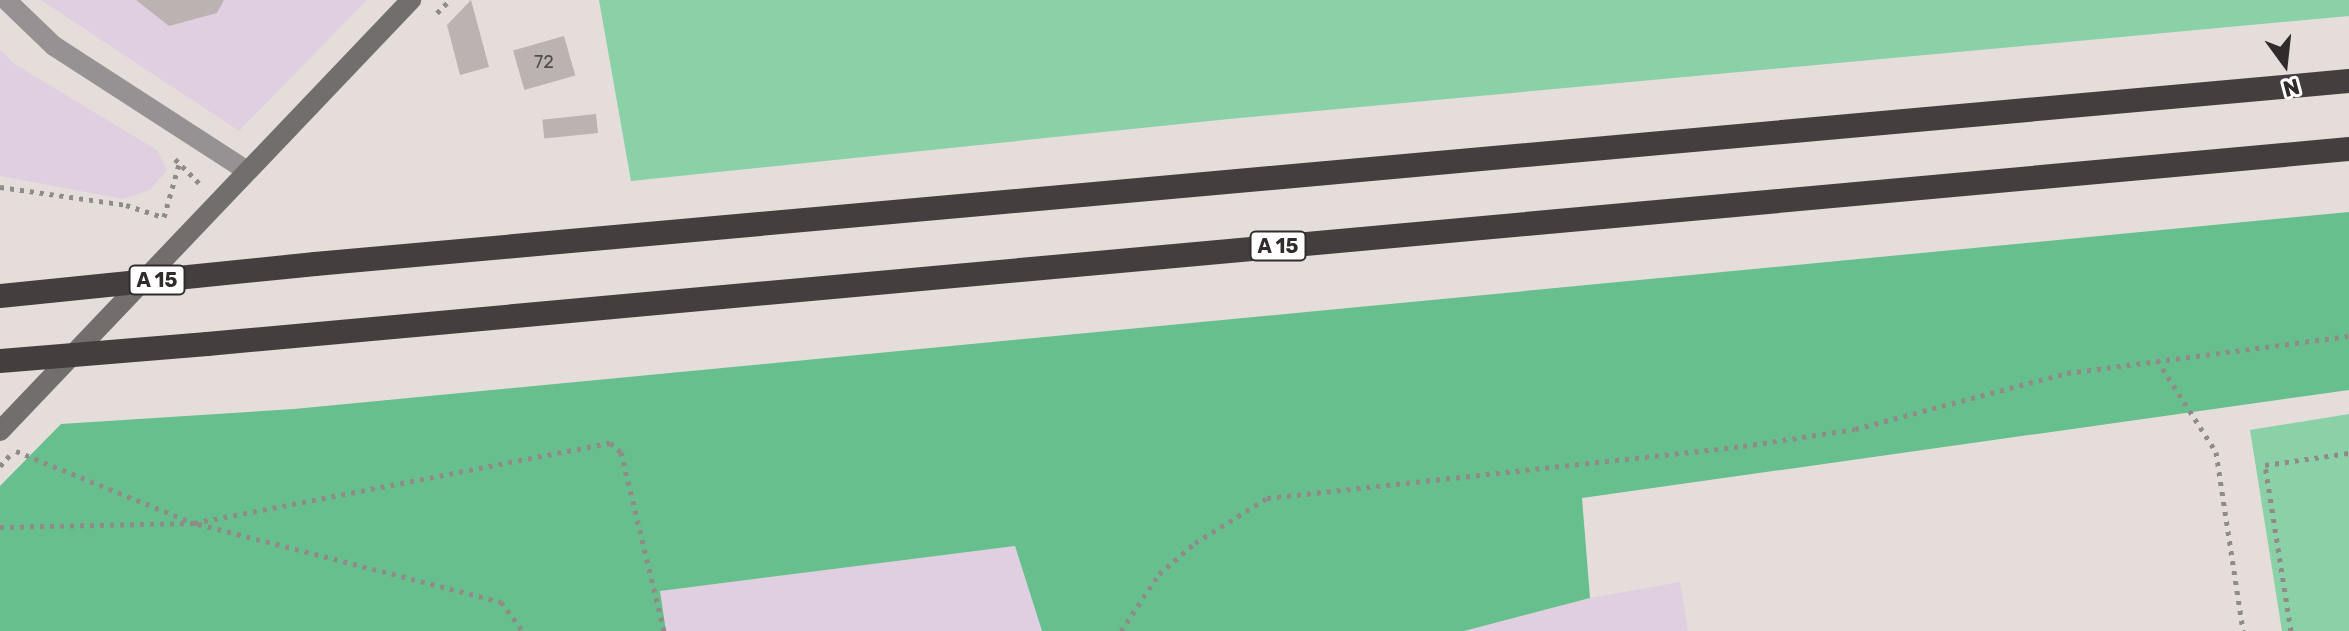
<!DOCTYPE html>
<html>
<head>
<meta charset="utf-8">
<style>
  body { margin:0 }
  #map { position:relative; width:2349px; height:631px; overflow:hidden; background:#e5ddda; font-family:Rubik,sans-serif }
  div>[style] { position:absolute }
  .commercial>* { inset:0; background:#e0cfe1 }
  .green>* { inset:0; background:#8ad1a7 }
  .forest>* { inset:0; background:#67bf8e }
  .building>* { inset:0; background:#bbb3b2; transform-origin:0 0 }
  .path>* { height:5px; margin-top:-2.5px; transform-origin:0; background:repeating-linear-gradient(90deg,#908a88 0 4px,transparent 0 10px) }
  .tertiary>* { height:20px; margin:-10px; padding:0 10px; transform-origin:10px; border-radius:10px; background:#969293 }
  .secondary>* { height:20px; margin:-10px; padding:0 10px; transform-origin:10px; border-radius:10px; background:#736e6e }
  .motorway>* { height:24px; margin:-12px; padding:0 12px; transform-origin:12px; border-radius:12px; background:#453e3f }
  .motorway-bridge>* { height:24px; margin:-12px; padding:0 12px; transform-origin:12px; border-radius:12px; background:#453e3f }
  span { translate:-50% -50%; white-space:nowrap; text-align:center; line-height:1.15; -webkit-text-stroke:6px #fff; paint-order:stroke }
  .number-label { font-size:18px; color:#524e4d }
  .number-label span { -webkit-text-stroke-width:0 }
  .shield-label span { padding:2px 6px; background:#fff; border:2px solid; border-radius:6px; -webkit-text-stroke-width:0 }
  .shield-label { font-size:20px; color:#2f2c2b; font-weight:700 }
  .north { position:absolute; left:2245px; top:24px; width:80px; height:80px; -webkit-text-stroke:6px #fff; paint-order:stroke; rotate:165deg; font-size:22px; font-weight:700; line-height:32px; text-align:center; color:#2f2c2b }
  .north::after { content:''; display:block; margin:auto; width:28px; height:36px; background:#2f2c2b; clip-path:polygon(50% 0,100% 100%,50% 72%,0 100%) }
</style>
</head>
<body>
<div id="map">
  <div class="commercial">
    <div style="clip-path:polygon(41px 0,367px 0,239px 131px)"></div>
    <div style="clip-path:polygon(0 49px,13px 63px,157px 150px,167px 170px,150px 190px,123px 199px,0 176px)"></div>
    <div style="clip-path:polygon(1015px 546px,1042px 631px,666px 631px,660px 591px)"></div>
    <div style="clip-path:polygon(1680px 582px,1688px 631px,1464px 631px,1590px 598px)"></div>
  </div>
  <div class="green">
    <div style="clip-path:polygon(599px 0,2349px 0,2349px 16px,1229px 119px,631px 181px)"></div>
    <div style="clip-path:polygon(2349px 414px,2349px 631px,2282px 631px,2250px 430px)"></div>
  </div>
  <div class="forest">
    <div style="clip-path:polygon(2349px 212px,2349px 390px,1582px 498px,1590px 598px,1464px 631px,1042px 631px,1015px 546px,660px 591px,666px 631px,0 631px,0 486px,61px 424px,294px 409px)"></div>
  </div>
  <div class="building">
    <div style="clip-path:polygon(136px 0,224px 0,217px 13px,169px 26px)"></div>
    <div style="clip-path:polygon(471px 0,489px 67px,460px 75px,447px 25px)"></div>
    <div style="left:564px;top:36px;width:41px;height:53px;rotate:74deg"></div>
    <div style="left:596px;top:114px;width:19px;height:54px;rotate:84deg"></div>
  </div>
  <div class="path">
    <div style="left:437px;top:13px;width:18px;rotate:-45deg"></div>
    <div style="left:175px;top:159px;width:34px;rotate:45deg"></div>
    <div style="left:0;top:187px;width:127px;rotate:8.1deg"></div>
    <div style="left:126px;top:205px;width:40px;rotate:18deg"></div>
    <div style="left:164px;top:217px;width:55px;rotate:-74.2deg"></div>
    <div style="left:2157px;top:360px;width:109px;rotate:57.3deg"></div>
    <div style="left:2216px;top:452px;width:181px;rotate:81.4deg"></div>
    <div style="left:16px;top:451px;width:186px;rotate:22.1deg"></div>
    <div style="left:0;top:466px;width:15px;rotate:-48deg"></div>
    <div style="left:198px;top:524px;width:313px;rotate:14.4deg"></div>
    <div style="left:501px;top:602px;width:36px;rotate:53deg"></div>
    <div style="left:0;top:527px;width:194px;rotate:-1.2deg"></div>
    <div style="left:194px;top:523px;width:424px;rotate:-10.9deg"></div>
    <div style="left:610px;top:443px;width:14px;rotate:39deg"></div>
    <div style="left:621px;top:452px;width:184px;rotate:76.5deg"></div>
    <div style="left:1121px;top:631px;width:69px;rotate:-56.3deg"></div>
    <div style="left:1159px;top:574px;width:48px;rotate:-40.7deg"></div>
    <div style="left:1195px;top:543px;width:85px;rotate:-32deg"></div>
    <div style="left:1267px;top:498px;width:479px;rotate:-6.2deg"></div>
    <div style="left:1743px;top:446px;width:113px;rotate:-8.6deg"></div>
    <div style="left:1855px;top:429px;width:219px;rotate:-14.8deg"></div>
    <div style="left:2067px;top:373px;width:284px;rotate:-7.5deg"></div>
    <div style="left:2291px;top:631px;width:168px;rotate:-98.9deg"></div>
    <div style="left:2265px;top:465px;width:85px;rotate:-8.1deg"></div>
  </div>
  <div class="tertiary">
    <div style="left:6px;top:0;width:66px;rotate:43.8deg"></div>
    <div style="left:54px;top:46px;width:229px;rotate:32.9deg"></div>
  </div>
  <div class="secondary">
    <div style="left:0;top:431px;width:596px;rotate:-46.36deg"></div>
  </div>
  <div class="motorway">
    <div style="left:315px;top:264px;width:2042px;rotate:-5.14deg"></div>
    <div style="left:207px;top:344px;width:2151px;rotate:-5.2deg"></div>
  </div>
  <div class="motorway-bridge">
    <div style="left:0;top:296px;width:317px;rotate:-5.8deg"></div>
    <div style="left:0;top:361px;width:208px;rotate:-4.7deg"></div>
  </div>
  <div class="number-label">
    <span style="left:544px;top:62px">72</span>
  </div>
  <div class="shield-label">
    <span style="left:1278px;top:246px">A 15</span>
    <span style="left:157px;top:280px">A 15</span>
  </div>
  <div class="north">N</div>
</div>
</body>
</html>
